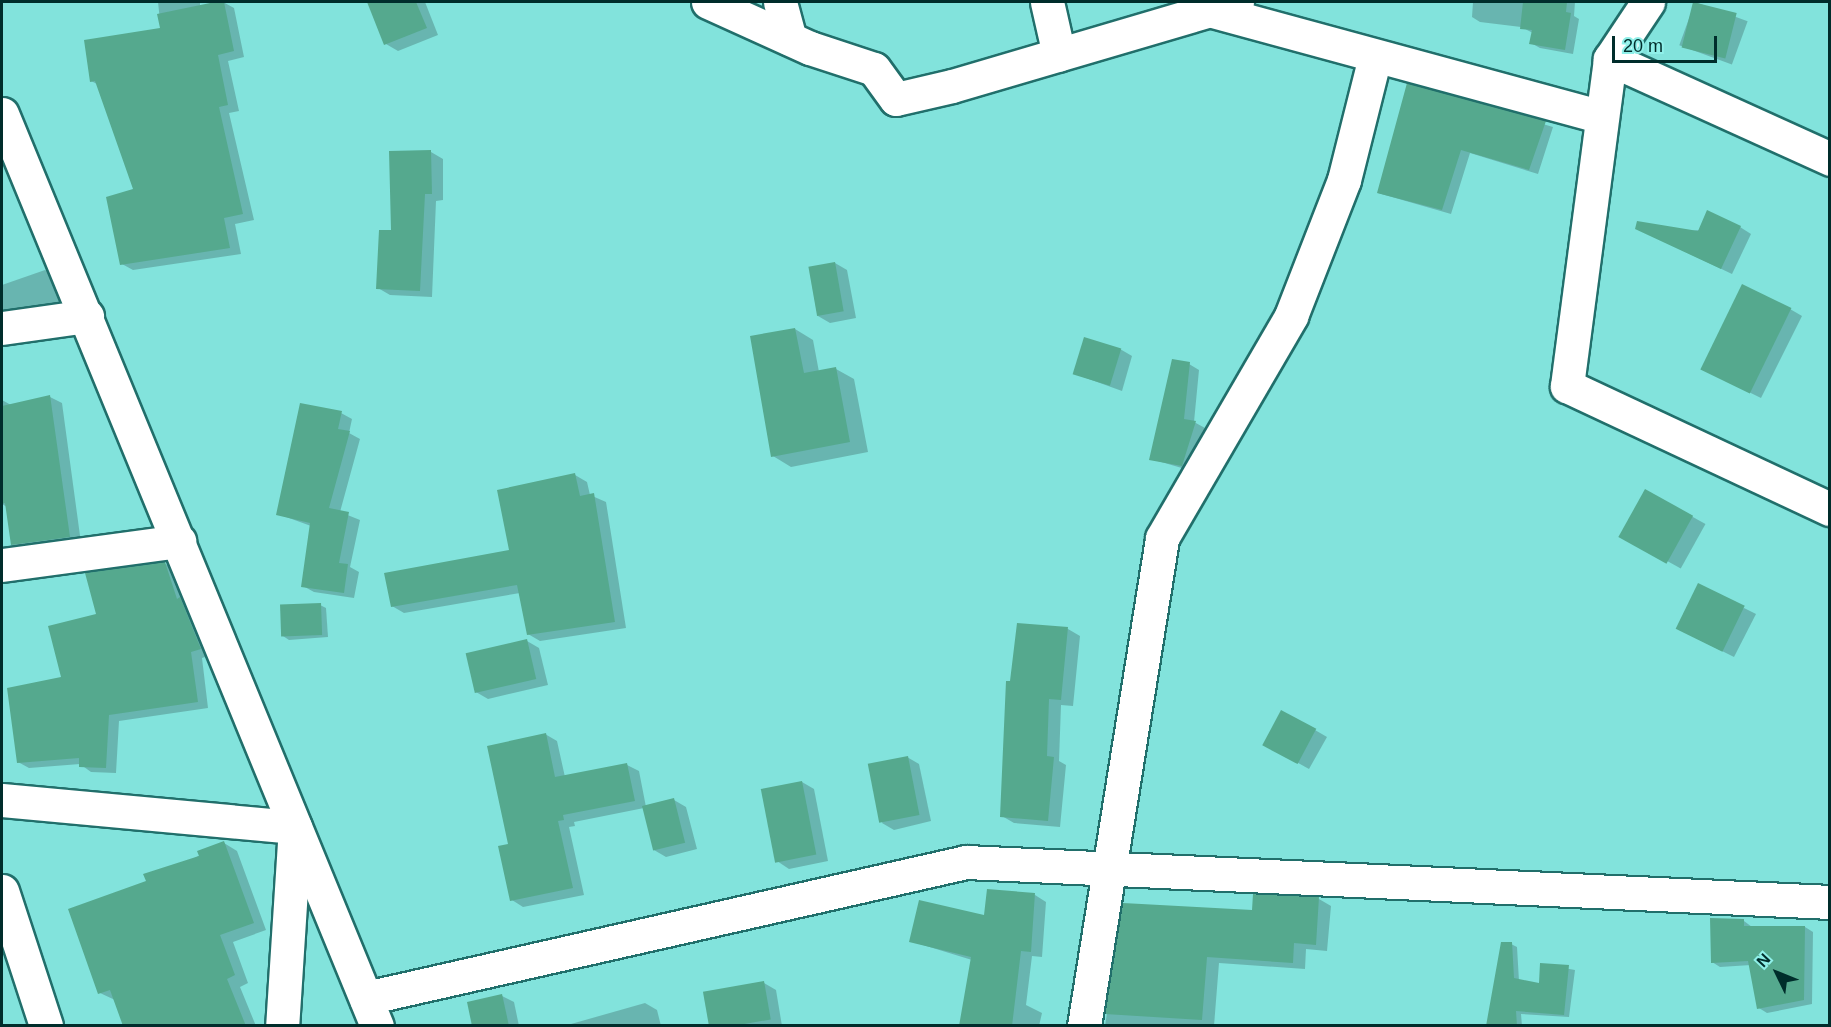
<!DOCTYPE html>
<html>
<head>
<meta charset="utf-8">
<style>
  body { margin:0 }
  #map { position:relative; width:1831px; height:1027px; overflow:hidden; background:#82e3dc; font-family:Helvetica,sans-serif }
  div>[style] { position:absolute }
  .shadow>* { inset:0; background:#0003; transform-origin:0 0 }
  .building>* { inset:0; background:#55a98e; transform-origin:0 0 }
  .roads { filter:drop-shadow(2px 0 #216f6b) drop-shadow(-2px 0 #216f6b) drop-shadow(0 2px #216f6b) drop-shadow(0 -2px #216f6b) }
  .minor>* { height:33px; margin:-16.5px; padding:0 16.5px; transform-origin:16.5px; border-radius:16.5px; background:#fff }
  span { translate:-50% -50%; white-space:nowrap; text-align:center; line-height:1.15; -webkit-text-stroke:5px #8ff0e9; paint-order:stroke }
  .frame { position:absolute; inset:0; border:3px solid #002d2b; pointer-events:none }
  .north { position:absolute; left:1747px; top:943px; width:60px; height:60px; -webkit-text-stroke:4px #8ff0e9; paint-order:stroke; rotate:313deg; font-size:16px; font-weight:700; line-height:24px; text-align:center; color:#002d2b }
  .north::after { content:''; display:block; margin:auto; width:21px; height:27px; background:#002d2b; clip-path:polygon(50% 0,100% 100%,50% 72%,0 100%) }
  .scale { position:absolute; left:1612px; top:36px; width:105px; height:27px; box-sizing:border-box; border:3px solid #002d2b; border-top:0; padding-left:8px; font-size:18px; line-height:21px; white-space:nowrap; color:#002d2b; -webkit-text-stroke:4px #8ff0e9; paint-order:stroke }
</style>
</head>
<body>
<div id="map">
  <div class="shadow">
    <div style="clip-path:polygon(158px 2px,200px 2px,200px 6px,223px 2px,234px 8px,244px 57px,228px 61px,239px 111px,229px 113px,254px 220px,235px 224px,241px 254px,133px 270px,122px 264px,135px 190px,99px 85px,91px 81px,161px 30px)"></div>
    <div style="clip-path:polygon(369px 2px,425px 2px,438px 35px,398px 51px,386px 44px)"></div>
    <div style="clip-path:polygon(1473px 2px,1575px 2px,1574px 16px,1579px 19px,1573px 54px,1540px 48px,1531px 43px,1533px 33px,1521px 27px,1480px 22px,1472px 17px)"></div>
    <div style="left:1695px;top:2px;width:56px;height:46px;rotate:20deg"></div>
    <div style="clip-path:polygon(1408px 85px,1553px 127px,1538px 174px,1470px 153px,1451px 214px,1378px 193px)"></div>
    <div style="clip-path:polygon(431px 152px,443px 159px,443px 200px,436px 201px,432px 297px,390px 295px,378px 288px,392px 232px)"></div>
    <div style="clip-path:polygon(1740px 227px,1751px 234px,1732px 274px,1648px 234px)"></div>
    <div style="clip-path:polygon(835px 263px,847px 270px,856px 318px,830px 323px,818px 316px)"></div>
    <div style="clip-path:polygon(45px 270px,55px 276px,68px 306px,2px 320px,2px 285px)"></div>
    <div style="clip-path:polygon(1790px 309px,1802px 316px,1761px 398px,1714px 375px)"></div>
    <div style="clip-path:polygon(795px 329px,813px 340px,819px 372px,836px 369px,854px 379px,868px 452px,791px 467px,773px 456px)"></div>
    <div style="clip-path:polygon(1120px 349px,1132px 356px,1122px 391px,1075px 374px)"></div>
    <div style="clip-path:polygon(1189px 364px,1199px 370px,1194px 422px,1205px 428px,1192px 471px,1151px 459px)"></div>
    <div style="clip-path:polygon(50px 397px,62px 403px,81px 543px,24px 550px,12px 544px,7px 507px,2px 504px,2px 400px,11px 405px)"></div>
    <div style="clip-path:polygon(341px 413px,352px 419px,349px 433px,360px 439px,340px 512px,360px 520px,350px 567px,359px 572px,354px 598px,314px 592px,303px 586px,311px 526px,278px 514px)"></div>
    <div style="clip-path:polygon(575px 475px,587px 482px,590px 495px,606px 502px,626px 628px,540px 641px,528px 634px,520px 593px,404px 613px,392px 606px,511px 552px)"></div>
    <div style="left:1646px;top:491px;width:68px;height:51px;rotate:29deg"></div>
    <div style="clip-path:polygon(164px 563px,176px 570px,211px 655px,202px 658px,208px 708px,119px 721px,116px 773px,91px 772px,80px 764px,29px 768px,18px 762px,63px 678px)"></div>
    <div style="clip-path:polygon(320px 605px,326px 608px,328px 637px,289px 640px,283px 636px)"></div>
    <div style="clip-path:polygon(1744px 608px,1756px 614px,1734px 657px,1688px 634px)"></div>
    <div style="clip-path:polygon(1018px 624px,1068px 629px,1080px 636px,1073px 706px,1061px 705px,1059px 761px,1066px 765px,1060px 827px,1014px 823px,1002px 816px)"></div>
    <div style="clip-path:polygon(527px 641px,539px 648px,548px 685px,488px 699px,476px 692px)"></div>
    <div style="clip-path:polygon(1315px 730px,1327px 737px,1309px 769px,1264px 744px)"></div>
    <div style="clip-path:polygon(545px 734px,557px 741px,565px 777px,627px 765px,639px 771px,646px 807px,674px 800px,686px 807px,697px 849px,666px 857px,654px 850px,644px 808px,574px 822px,575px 826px,569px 827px,584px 895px,523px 907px,512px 900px,510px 845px)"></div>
    <div style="clip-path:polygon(907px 757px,919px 764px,931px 821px,894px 830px,882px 823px)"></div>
    <div style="clip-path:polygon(802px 782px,814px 789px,828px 861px,789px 869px,777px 861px)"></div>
    <div style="clip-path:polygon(224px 843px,237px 851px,266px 930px,233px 942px,248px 983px,240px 987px,256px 1026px,124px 1026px,115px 1000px,100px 993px,147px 882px)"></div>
    <div style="clip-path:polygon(1035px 895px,1046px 902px,1042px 957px,1032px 956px,1026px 1005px,1042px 1013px,1039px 1026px,960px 1026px,972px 960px,910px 941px,986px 917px)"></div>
    <div style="clip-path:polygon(1255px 896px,1319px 899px,1331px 906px,1327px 951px,1306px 949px,1305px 969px,1219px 963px,1214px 1026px,1105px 1026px,1124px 904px,1253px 911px)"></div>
    <div style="clip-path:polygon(1744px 921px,1752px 927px,1805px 927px,1813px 932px,1812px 1004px,1767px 1013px,1759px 1008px,1751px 965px,1720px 967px,1712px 962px)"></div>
    <div style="clip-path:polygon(1511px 944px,1517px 947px,1519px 981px,1540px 985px,1542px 964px,1575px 970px,1569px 1017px,1521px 1014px,1522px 1026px,1487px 1026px)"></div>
    <div style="clip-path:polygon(764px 983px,776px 990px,782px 1026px,711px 1026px)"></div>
    <div style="clip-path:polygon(502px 996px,514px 1002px,519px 1026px,474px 1026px)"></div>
    <div style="clip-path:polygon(645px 1003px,657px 1010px,661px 1026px,564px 1026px)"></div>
  </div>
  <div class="building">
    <div style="clip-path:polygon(215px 2px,224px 2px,234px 51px,218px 55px,228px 105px,219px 107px,243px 214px,224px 218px,230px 248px,120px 265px,106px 197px,133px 189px,95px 81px,90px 82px,84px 40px,160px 28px,157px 14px)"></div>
    <div style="clip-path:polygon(367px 2px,416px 2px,427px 28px,384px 45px)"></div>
    <div style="clip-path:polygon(1523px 2px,1567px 2px,1566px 12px,1571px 13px,1565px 50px,1529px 44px,1532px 30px,1520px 29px)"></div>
    <div style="left:1693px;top:2px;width:45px;height:47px;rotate:14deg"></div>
    <div style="clip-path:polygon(1407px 83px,1546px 121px,1529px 170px,1461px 150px,1442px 210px,1377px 193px)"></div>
    <div style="clip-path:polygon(431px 150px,432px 194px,425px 194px,420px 291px,376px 289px,379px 230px,391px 230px,389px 151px)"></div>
    <div style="clip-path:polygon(1707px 210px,1741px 226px,1721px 269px,1635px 229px,1637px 221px,1698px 231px)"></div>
    <div style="left:835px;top:262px;width:50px;height:27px;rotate:80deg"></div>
    <div style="left:1742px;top:284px;width:55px;height:95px;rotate:26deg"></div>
    <div style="clip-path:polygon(795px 328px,804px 373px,836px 367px,850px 442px,771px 457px,750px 336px)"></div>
    <div style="left:1084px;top:337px;width:39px;height:39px;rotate:17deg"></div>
    <div style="clip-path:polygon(1172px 359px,1190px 362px,1184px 419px,1196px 421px,1182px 466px,1149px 460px)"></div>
    <div style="clip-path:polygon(50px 395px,70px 537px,11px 545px,5px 503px,2px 504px,2px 406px)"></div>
    <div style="clip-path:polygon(300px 403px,342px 411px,338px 429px,350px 431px,329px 508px,349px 512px,339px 563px,348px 564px,344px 593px,301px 587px,310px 523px,276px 515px)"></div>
    <div style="clip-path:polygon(575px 473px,580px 496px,594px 493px,615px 622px,527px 635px,517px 585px,391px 607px,384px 573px,509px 550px,497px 490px)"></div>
    <div style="left:1645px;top:489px;width:55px;height:55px;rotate:29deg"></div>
    <div style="clip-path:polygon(165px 562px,177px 599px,180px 597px,201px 649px,191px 652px,198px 702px,109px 715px,106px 768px,79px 767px,79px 758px,17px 763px,7px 688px,61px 677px,48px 626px,96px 614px,85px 573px)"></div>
    <div style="left:1698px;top:583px;width:52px;height:51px;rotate:26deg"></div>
    <div style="left:321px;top:603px;width:32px;height:41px;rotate:88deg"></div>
    <div style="clip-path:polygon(1017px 623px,1068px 627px,1061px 700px,1049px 699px,1047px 756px,1054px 757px,1048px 821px,1000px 817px,1006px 681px,1010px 681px)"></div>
    <div style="left:527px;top:639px;width:41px;height:63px;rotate:77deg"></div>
    <div style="left:1281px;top:710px;width:40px;height:40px;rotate:28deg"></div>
    <div style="clip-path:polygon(546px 733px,555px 777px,627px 763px,635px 801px,563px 815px,564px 820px,558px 821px,573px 888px,510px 901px,498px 846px,508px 844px,487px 746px)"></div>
    <div style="left:908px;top:756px;width:60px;height:41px;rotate:79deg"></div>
    <div style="left:802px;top:781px;width:75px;height:42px;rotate:79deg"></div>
    <div style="left:674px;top:798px;width:46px;height:33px;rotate:76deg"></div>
    <div style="clip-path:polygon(224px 841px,254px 923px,220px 935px,235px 975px,227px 979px,246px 1026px,123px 1026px,110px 990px,98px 994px,68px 909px,146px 881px,143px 874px,199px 856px,197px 851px)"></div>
    <div style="clip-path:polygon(987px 889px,1035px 893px,1031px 952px,1021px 951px,1012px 1026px,959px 1026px,971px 957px,909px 942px,919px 900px,984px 915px)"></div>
    <div style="clip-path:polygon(1253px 894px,1319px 897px,1316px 945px,1294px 943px,1293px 963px,1207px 957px,1202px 1020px,1105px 1014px,1123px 903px,1252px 910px)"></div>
    <div style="clip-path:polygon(1710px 918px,1744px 919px,1744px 926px,1805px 926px,1804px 1000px,1757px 1009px,1748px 961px,1711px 963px)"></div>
    <div style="clip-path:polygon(1501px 942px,1512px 942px,1514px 978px,1539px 983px,1540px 963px,1569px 965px,1564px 1015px,1516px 1011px,1517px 1026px,1486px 1026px)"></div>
    <div style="left:764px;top:981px;width:39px;height:62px;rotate:80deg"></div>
    <div style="clip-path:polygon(502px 994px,509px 1026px,472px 1026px,467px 1002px)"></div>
  </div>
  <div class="roads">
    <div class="minor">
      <div style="left:708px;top:2px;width:112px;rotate:24.3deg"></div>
      <div style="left:810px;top:48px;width:67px;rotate:18.2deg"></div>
      <div style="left:874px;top:69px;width:37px;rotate:54deg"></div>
      <div style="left:896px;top:99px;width:57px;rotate:-13.1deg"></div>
      <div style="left:952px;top:86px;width:297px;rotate:-16.4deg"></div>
      <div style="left:780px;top:2px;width:38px;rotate:75deg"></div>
      <div style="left:1047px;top:2px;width:54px;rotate:77.2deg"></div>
      <div style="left:1648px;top:2px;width:69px;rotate:123.7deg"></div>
      <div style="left:1610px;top:59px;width:330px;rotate:97.5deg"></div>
      <div style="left:1567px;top:386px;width:290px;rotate:25.1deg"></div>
      <div style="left:1205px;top:9px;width:411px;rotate:15.2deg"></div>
      <div style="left:1610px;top:59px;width:242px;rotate:24.4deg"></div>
      <div style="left:2px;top:114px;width:986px;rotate:67.65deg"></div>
      <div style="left:2px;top:328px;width:86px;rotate:-8deg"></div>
      <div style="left:2px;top:565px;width:179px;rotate:-7.7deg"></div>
      <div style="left:2px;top:800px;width:294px;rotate:5.3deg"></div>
      <div style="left:295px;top:827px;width:199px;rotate:93.7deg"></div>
      <div style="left:2px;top:891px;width:142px;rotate:71.9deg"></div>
      <div style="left:366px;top:998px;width:615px;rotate:-12.77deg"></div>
      <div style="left:966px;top:862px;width:865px;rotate:2.65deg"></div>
      <div style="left:1084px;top:1026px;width:494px;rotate:-80.9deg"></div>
      <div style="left:1162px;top:538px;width:257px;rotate:-59.8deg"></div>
      <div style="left:1291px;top:316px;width:146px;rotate:-68.7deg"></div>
      <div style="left:1344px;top:180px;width:127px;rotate:-75.9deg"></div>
    </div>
  </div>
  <div class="frame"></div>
  <div class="north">N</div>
  <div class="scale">20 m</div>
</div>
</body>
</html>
